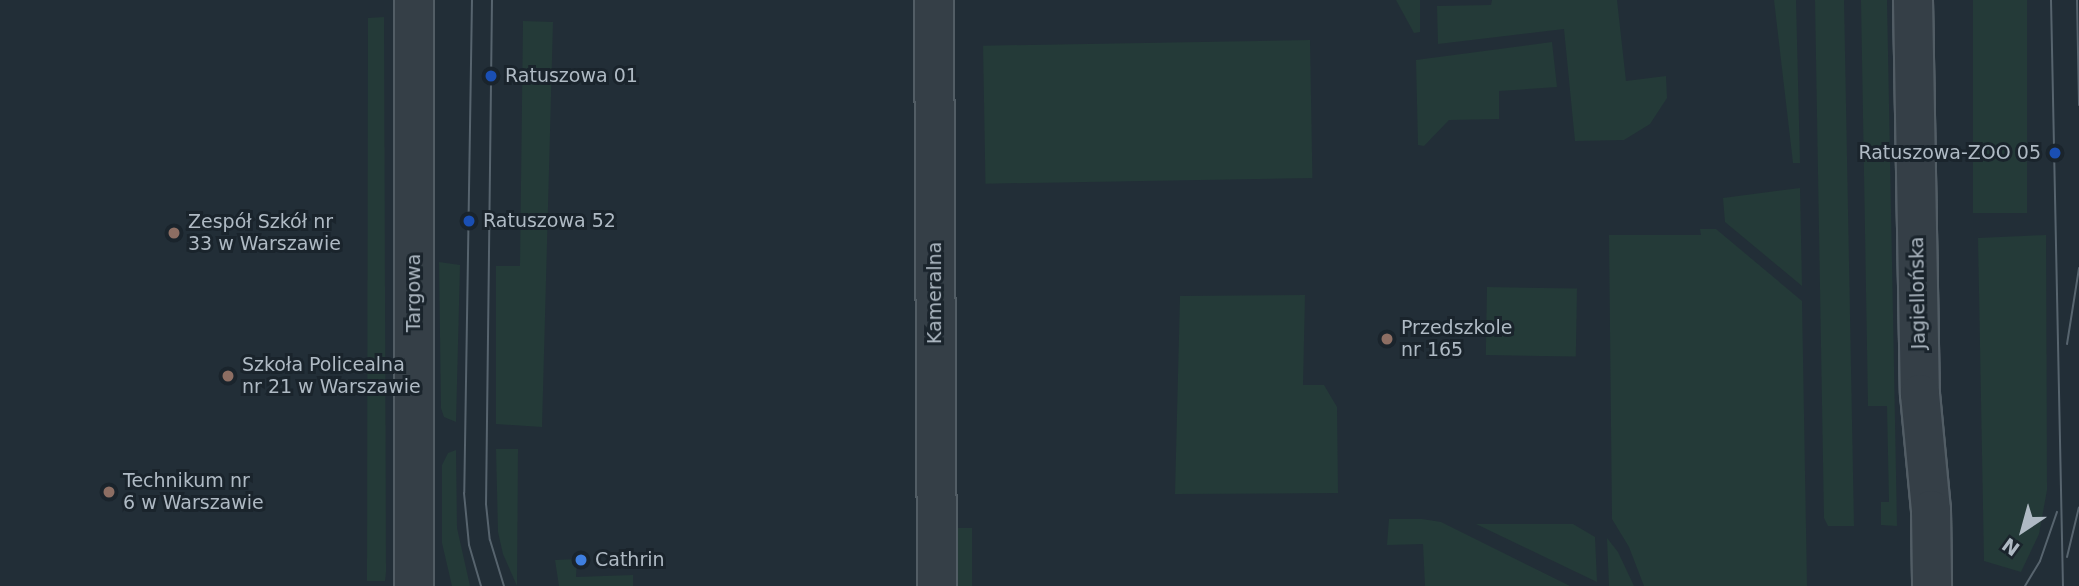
<!DOCTYPE html>
<html>
<head>
<meta charset="utf-8">
<style>
  body { margin:0 }
  #map { position:relative; width:2079px; height:586px; overflow:hidden; background:#222e37; font-family:"DejaVu Sans",sans-serif }
  div>[style] { position:absolute }
  .green>* { inset:0; background:#243a38; transform-origin:0 0 }
  .roads { filter:drop-shadow(2px 0 #525d65) drop-shadow(-2px 0 #525d65) drop-shadow(0 2px #525d65) drop-shadow(0 -2px #525d65) }
  .minor>* { height:38px; margin:-19px; padding:0 19px; transform-origin:19px; border-radius:19px; background:#353f47 }
  .tram>* { height:2px; margin:-1px; padding:0 1px; transform-origin:1px; border-radius:1px; background:#57646e }
  .dots>* { width:19px; height:19px; translate:-50% -50%; box-sizing:border-box; border:4px solid #1a242c; border-radius:50% }
  span { translate:-50% -50%; white-space:nowrap; text-align:center; line-height:1.15; -webkit-text-stroke:6px #1a242c; paint-order:stroke }
  .poi-label { font-size:19px; color:#afbac4 }
  .left { translate:0 -50%; text-align:left }
  .right { translate:-100% -50%; text-align:right }
  .street-label { font-size:19px; color:#afbac4 }
  .north { position:absolute; left:1988px; top:495px; width:70px; height:70px; -webkit-text-stroke:5px #1a242c; paint-order:stroke; rotate:216deg; font-size:19px; font-weight:700; line-height:28px; text-align:center; color:#afbac4 }
  .north::after { content:''; display:block; margin:auto; width:24px; height:32px; background:#afbac4; clip-path:polygon(50% 0,100% 100%,50% 72%,0 100%) }
</style>
</head>
<body>
<div id="map">
  <div class="green">
    <div style="clip-path:polygon(1396px 0,1420px 0,1420px 32px,1414px 33px)"></div>
    <div style="clip-path:polygon(1492px 0,1617px 0,1626px 81px,1666px 76px,1667px 98px,1650px 124px,1624px 140px,1575px 141px,1564px 29px,1438px 44px,1437px 6px,1491px 5px)"></div>
    <div style="clip-path:polygon(1774px 0,1796px 0,1800px 163px,1793px 163px)"></div>
    <div style="clip-path:polygon(1815px 0,1844px 0,1854px 526px,1828px 526px,1824px 518px)"></div>
    <div style="clip-path:polygon(1861px 0,1887px 0,1897px 526px,1881px 525px,1881px 502px,1889px 502px,1887px 406px,1868px 406px)"></div>
    <div style="left:1973px;top:0;width:54px;height:213px"></div>
    <div style="clip-path:polygon(384px 17px,386px 572px,385px 581px,367px 581px,368px 18px)"></div>
    <div style="clip-path:polygon(523px 21px,553px 22px,542px 427px,496px 424px,496px 266px,520px 266px)"></div>
    <div style="left:1310px;top:40px;width:138px;height:327px;rotate:89deg"></div>
    <div style="clip-path:polygon(1552px 42px,1557px 87px,1499px 91px,1499px 119px,1449px 120px,1424px 146px,1418px 145px,1416px 60px)"></div>
    <div style="clip-path:polygon(1800px 188px,1802px 286px,1725px 222px,1723px 198px)"></div>
    <div style="clip-path:polygon(1700px 229px,1716px 229px,1802px 301px,1807px 586px,1644px 586px,1629px 547px,1612px 519px,1609px 235px,1701px 235px)"></div>
    <div style="clip-path:polygon(2046px 235px,2047px 490px,2039px 534px,2021px 572px,1984px 561px,1978px 238px)"></div>
    <div style="clip-path:polygon(439px 262px,460px 265px,456px 422px,444px 417px,441px 408px)"></div>
    <div style="left:1487px;top:287px;width:90px;height:68px;rotate:1deg"></div>
    <div style="clip-path:polygon(1305px 295px,1303px 385px,1324px 385px,1337px 407px,1338px 493px,1175px 494px,1180px 296px)"></div>
    <div style="clip-path:polygon(496px 449px,518px 449px,517px 586px,503px 554px,498px 532px)"></div>
    <div style="clip-path:polygon(456px 450px,457px 528px,470px 586px,452px 586px,442px 543px,442px 465px,448px 453px)"></div>
    <div style="clip-path:polygon(1389px 519px,1422px 519px,1441px 522px,1570px 586px,1425px 586px,1423px 544px,1387px 545px)"></div>
    <div style="clip-path:polygon(1476px 524px,1573px 524px,1595px 537px,1597px 582px)"></div>
    <div style="left:955px;top:528px;width:17px;height:58px"></div>
    <div style="clip-path:polygon(1607px 538px,1618px 552px,1634px 586px,1609px 586px)"></div>
    <div style="clip-path:polygon(577px 559px,576px 577px,633px 575px,633px 586px,559px 586px,555px 560px)"></div>
  </div>
  <div class="roads">
    <div class="minor">
      <div style="left:414px;top:0;width:586px;rotate:90deg"></div>
      <div style="left:934px;top:0;width:586px;rotate:89.71deg"></div>
      <div style="left:1913px;top:0;width:394px;rotate:89deg"></div>
      <div style="left:1920px;top:394px;width:117px;rotate:84.6deg"></div>
      <div style="left:1931px;top:510px;width:76px;rotate:89.2deg"></div>
    </div>
  </div>
  <div class="tram">
    <div style="left:472px;top:0;width:493px;rotate:90.9deg"></div>
    <div style="left:464px;top:493px;width:52px;rotate:84.5deg"></div>
    <div style="left:469px;top:545px;width:43px;rotate:73.7deg"></div>
    <div style="left:492px;top:0;width:504px;rotate:90.68deg"></div>
    <div style="left:486px;top:504px;width:36px;rotate:84deg"></div>
    <div style="left:490px;top:540px;width:48px;rotate:73.1deg"></div>
    <div style="left:2051px;top:0;width:586px;rotate:88.83deg"></div>
    <div style="left:2077px;top:0;width:105px;rotate:88.9deg"></div>
    <div style="left:2067px;top:344px;width:77px;rotate:-81deg"></div>
    <div style="left:2067px;top:557px;width:51px;rotate:-76.5deg"></div>
    <div style="left:2025px;top:586px;width:29px;rotate:-59deg"></div>
    <div style="left:2040px;top:561px;width:52px;rotate:-70.9deg"></div>
  </div>
  <div class="dots">
    <div style="left:491px;top:76px;background:#1a4fb4"></div>
    <div style="left:2055px;top:153px;background:#1a4fb4"></div>
    <div style="left:469px;top:221px;background:#1a4fb4"></div>
    <div style="left:174px;top:233px;background:#8d6e63"></div>
    <div style="left:1387px;top:339px;background:#8d6e63"></div>
    <div style="left:228px;top:376px;background:#8d6e63"></div>
    <div style="left:109px;top:492px;background:#8d6e63"></div>
    <div style="left:581px;top:560px;background:#3f7fe0"></div>
  </div>
  <div class="poi-label">
    <span class="left" style="left:505px;top:76px">Ratuszowa 01</span>
    <span class="right" style="left:2041px;top:153px">Ratuszowa-ZOO 05</span>
    <span class="left" style="left:483px;top:221px">Ratuszowa 52</span>
    <span class="left" style="left:188px;top:233px">Zespół Szkół nr<br>33 w Warszawie</span>
    <span class="left" style="left:1401px;top:339px">Przedszkole<br>nr 165</span>
    <span class="left" style="left:242px;top:376px">Szkoła Policealna<br>nr 21 w Warszawie</span>
    <span class="left" style="left:123px;top:492px">Technikum nr<br>6 w Warszawie</span>
    <span class="left" style="left:595px;top:560px">Cathrin</span>
  </div>
  <div class="street-label">
    <span style="left:414px;top:293px;rotate:-90deg">Targowa</span>
    <span style="left:935px;top:293px;rotate:-90deg">Kameralna</span>
    <span style="left:1918px;top:293px;rotate:-91deg">Jagiellońska</span>
  </div>
  <div class="north">N</div>
</div>
</body>
</html>
